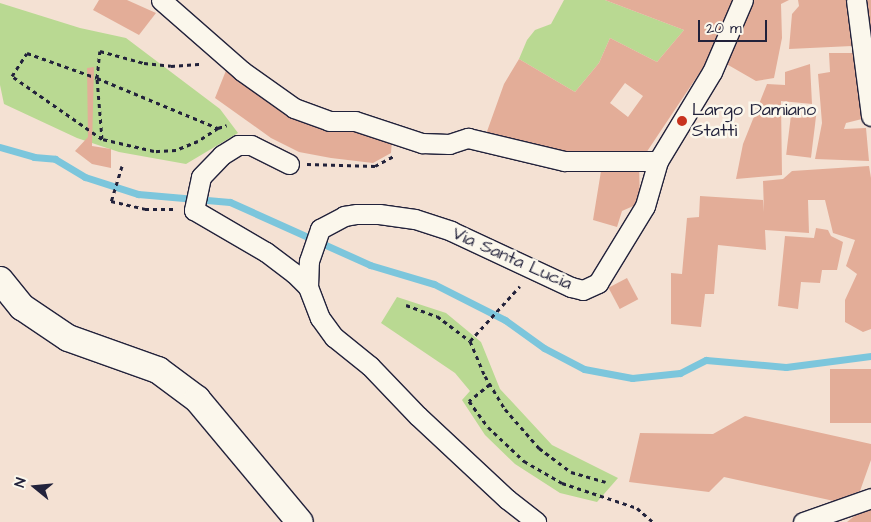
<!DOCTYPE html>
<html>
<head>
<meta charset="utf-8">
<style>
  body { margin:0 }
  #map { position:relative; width:871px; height:522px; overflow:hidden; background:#f4e1d3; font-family:"Architects Daughter",sans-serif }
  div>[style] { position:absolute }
  .green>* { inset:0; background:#b9d992 }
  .stream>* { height:7px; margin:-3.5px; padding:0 3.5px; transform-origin:3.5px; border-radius:3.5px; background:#7cc6dc }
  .building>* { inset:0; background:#e3ad98; transform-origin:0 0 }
  .path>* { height:3px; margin-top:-1.5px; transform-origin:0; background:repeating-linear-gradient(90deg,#22223b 0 4px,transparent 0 8px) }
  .roads { filter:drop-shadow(1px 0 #22223b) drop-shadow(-1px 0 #22223b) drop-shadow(0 1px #22223b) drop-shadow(0 -1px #22223b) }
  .street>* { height:19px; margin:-9.5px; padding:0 9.5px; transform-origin:9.5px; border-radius:9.5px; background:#fbf7ec }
  .secondary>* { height:26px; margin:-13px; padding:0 13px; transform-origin:13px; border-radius:13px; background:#fbf7ec }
  .dots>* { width:14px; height:14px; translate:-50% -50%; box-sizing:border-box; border:2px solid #fbf7ec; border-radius:50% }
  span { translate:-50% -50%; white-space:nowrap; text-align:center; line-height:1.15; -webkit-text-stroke:5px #fbf7ec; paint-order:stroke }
  .poi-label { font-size:18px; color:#22223b }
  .left { translate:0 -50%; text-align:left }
  .street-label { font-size:18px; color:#22223b }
  .north { position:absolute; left:10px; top:462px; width:50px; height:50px; -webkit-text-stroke:4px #fbf7ec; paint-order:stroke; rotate:287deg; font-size:14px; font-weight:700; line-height:20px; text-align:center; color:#22223b }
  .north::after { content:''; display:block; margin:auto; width:18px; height:22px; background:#22223b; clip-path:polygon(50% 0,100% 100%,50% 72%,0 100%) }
  .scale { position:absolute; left:698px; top:20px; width:69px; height:22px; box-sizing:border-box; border:2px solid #22223b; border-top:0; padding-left:6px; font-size:15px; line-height:18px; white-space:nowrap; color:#22223b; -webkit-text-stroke:4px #fbf7ec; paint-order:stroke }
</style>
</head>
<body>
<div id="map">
  <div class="green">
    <div style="clip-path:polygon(564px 0,605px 0,684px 30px,657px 62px,610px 38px,599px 63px,575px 92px,519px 59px,527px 40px,535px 30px,551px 24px)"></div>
    <div style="clip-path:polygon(0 3px,80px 28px,126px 38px,220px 109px,238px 133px,186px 164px,119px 152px,77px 138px,4px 104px,0 85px)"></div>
    <div style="clip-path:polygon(397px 297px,446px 313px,481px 342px,500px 389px,552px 445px,618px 478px,597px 502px,560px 493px,515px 464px,485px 435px,462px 400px,470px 391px,455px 373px,381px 323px)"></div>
  </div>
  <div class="stream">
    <div style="left:0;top:147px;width:35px;rotate:16deg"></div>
    <div style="left:34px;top:157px;width:21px;rotate:5deg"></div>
    <div style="left:55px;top:159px;width:35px;rotate:31deg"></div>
    <div style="left:85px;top:177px;width:56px;rotate:17.8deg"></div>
    <div style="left:138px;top:194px;width:92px;rotate:5deg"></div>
    <div style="left:230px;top:202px;width:154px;rotate:24.2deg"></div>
    <div style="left:370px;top:265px;width:67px;rotate:16.5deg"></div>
    <div style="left:434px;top:284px;width:80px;rotate:26.9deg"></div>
    <div style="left:505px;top:320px;width:48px;rotate:35.7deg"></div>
    <div style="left:544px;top:348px;width:45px;rotate:27.7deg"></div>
    <div style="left:584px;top:369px;width:49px;rotate:10.6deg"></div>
    <div style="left:632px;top:378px;width:48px;rotate:-5.9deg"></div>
    <div style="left:680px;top:373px;width:29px;rotate:-27deg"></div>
    <div style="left:706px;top:360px;width:80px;rotate:5deg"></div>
    <div style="left:786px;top:367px;width:86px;rotate:-7.4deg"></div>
  </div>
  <div class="building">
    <div style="clip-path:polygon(99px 0,127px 0,156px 13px,139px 35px,93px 10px)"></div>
    <div style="clip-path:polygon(evenodd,605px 0,735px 0,708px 60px,644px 156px,565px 156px,485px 137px,504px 84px,519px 59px,575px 92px,599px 63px,610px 38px,657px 62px,684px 30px,605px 0,625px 83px,643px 96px,628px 117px,610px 103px,625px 83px)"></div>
    <div style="clip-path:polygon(749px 0,789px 0,781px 4px,782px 38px,774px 78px,756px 81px,723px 62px)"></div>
    <div style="clip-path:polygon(798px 0,848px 0,852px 46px,789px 49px,792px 14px,799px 6px)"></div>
    <div style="clip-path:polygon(865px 0,871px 0,871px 40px,870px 40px)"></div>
    <div style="clip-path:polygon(829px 53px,854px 53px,862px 119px,846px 123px,844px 129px,866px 128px,869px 161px,815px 159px,822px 123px,818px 74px,830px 72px)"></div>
    <div style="clip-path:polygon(810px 64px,812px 104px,781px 101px,782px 175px,736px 179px,743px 144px,767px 84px,785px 85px,785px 72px)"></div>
    <div style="clip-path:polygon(94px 67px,92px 146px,111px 149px,111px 168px,92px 164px,75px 151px,88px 137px,87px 68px)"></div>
    <div style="clip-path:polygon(227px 68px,359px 129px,392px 140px,391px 153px,373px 163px,331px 158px,299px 152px,271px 138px,215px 98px)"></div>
    <div style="left:792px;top:107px;width:25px;height:48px;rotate:7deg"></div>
    <div style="clip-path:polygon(639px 163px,640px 203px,622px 211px,617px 227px,593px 220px,602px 165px)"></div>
    <div style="clip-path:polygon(869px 166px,871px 178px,871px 329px,863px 332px,845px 322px,845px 300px,857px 274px,846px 266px,855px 240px,833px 233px,825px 200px,808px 200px,809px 233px,765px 230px,766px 250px,718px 245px,714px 294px,705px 294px,701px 327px,671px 324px,671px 273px,682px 274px,687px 218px,699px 217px,700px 196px,763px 200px,764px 212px,763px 181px,783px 179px,792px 171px)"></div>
    <div style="clip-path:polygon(816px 228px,828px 230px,831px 236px,843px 242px,837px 270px,822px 270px,820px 283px,801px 282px,798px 309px,778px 306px,785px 236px,814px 238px)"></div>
    <div style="left:627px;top:278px;width:24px;height:21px;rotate:62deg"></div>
    <div style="left:871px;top:369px;width:54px;height:41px;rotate:90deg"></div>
    <div style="clip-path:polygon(745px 416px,871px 444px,871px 460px,860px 491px,834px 501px,724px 477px,709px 492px,629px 482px,640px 433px,713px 434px)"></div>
    <div style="clip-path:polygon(867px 506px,871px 508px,871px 522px,847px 522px)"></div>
  </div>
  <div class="path">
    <div style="left:218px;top:128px;width:24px;rotate:147deg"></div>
    <div style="left:198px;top:141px;width:24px;rotate:158deg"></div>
    <div style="left:176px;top:150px;width:22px;rotate:177deg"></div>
    <div style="left:154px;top:151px;width:53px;rotate:-167deg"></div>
    <div style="left:102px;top:139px;width:61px;rotate:-94.7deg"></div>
    <div style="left:97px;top:78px;width:131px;rotate:22.5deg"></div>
    <div style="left:218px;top:128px;width:9px;rotate:-18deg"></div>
    <div style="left:102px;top:139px;width:110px;rotate:-145deg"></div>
    <div style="left:12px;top:76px;width:27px;rotate:-57deg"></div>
    <div style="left:27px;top:53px;width:74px;rotate:19.7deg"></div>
    <div style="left:97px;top:78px;width:27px;rotate:-84deg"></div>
    <div style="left:100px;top:51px;width:46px;rotate:15.3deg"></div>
    <div style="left:144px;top:63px;width:27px;rotate:6deg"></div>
    <div style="left:171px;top:66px;width:31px;rotate:-4deg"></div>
    <div style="left:307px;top:164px;width:68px;rotate:1.7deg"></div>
    <div style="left:375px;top:166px;width:21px;rotate:-28deg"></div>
    <div style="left:122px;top:166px;width:37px;rotate:107deg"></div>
    <div style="left:111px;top:201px;width:35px;rotate:13deg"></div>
    <div style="left:145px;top:209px;width:28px"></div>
    <div style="left:406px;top:305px;width:33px;rotate:20deg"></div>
    <div style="left:437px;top:316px;width:41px;rotate:37.1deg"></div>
    <div style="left:470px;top:341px;width:38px;rotate:67deg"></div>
    <div style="left:485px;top:376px;width:39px;rotate:59deg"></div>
    <div style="left:505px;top:409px;width:52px;rotate:48.9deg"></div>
    <div style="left:539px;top:448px;width:40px;rotate:37deg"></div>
    <div style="left:571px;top:472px;width:36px;rotate:16deg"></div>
    <div style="left:470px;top:341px;width:74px;rotate:-47.7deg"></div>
    <div style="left:490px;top:384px;width:27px;rotate:141deg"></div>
    <div style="left:469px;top:401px;width:32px;rotate:54deg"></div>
    <div style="left:488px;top:427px;width:50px;rotate:43.4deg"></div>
    <div style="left:524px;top:461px;width:44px;rotate:30.1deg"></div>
    <div style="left:562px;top:483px;width:79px;rotate:18.4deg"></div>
    <div style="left:637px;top:508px;width:21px;rotate:41deg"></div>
  </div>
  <div class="roads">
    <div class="street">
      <div style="left:161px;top:0;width:108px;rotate:41.2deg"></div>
      <div style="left:242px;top:71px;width:64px;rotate:35.4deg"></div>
      <div style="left:294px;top:108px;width:37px;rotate:20deg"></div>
      <div style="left:329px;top:121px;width:26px"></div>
      <div style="left:355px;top:121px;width:71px;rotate:18.2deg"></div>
      <div style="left:422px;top:143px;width:27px;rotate:2deg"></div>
      <div style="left:449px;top:144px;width:20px;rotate:-18deg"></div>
      <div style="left:468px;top:138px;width:99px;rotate:13.5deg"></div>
      <div style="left:564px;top:161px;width:94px"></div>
      <div style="left:856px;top:0;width:117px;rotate:82.6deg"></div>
      <div style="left:289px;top:164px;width:42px;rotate:-153.4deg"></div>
      <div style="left:251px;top:145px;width:13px;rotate:180deg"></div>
      <div style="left:238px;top:145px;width:19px;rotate:148deg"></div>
      <div style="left:222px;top:155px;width:30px;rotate:134deg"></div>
      <div style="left:201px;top:177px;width:34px;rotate:102deg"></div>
      <div style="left:194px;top:210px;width:83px;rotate:30.3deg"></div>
      <div style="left:266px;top:252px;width:35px;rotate:37deg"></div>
      <div style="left:294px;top:273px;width:20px;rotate:45deg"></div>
      <div style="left:308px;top:287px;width:33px;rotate:69deg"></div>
      <div style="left:320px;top:318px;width:24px;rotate:54deg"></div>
      <div style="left:334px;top:337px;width:46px;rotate:38.9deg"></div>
      <div style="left:370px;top:366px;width:69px;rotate:46.2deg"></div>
      <div style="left:418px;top:416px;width:122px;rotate:43deg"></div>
      <div style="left:507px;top:499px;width:37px;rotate:38deg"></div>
      <div style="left:308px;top:287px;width:26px;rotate:-88deg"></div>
      <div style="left:309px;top:261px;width:34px;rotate:-71deg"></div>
      <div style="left:320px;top:229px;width:27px;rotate:-28deg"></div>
      <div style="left:344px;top:216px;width:13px;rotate:-9deg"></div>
      <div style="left:357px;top:214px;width:22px"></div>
      <div style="left:379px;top:214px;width:36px;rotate:8deg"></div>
      <div style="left:415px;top:219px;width:38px;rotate:18deg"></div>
      <div style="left:451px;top:231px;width:132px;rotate:25deg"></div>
      <div style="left:571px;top:287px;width:12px;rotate:14deg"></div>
      <div style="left:583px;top:290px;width:17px;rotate:-25deg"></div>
      <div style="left:598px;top:283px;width:90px;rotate:-58.6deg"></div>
      <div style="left:645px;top:206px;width:47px;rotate:-73.9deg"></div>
      <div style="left:658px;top:161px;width:104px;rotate:-58.8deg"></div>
      <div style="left:712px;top:72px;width:78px;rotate:-66.7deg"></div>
      <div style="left:803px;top:522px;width:72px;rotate:-19.4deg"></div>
    </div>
    <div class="secondary">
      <div style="left:0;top:280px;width:35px;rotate:51deg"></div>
      <div style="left:22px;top:307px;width:55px;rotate:34deg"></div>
      <div style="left:68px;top:338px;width:96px;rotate:19.6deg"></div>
      <div style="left:158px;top:370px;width:49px;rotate:36.6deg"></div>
      <div style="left:197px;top:399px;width:160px;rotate:50.1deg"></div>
    </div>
  </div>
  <div class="dots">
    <div style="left:682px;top:121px;background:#c8321e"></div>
  </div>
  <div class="poi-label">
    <span class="left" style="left:692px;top:121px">Largo Damiano<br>Statti</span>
  </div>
  <div class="street-label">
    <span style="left:512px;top:259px;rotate:24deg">Via Santa Lucia</span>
  </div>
  <div class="north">N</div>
  <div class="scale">20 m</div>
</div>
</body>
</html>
